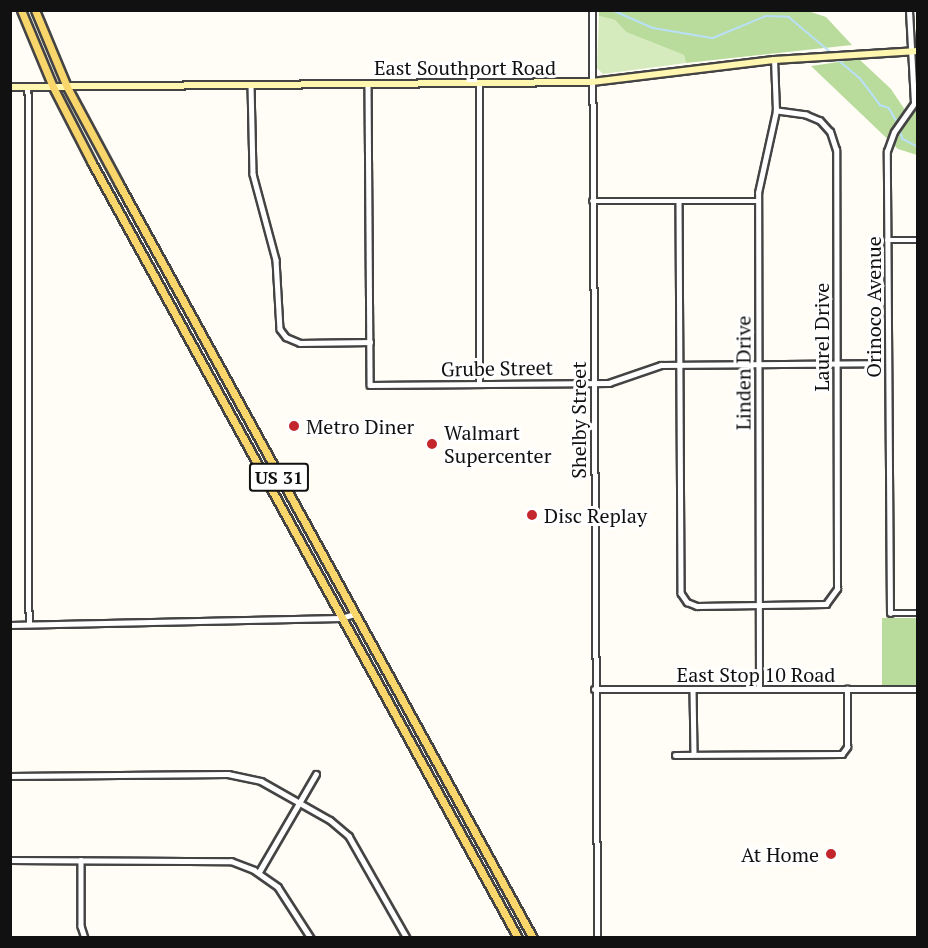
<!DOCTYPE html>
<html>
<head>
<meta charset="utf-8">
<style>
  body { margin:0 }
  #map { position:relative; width:928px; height:948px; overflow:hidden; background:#fffdf5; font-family:"PT Serif",serif }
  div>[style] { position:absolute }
  .green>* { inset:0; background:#d5ebbd }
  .forest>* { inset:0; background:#b9dc9c; transform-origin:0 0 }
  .stream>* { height:1.5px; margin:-0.75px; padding:0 0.75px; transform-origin:0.75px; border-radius:0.75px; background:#b9e0f7 }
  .roads { filter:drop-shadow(2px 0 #444) drop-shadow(-2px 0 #444) drop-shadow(0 2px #444) drop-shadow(0 -2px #444) }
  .minor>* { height:4.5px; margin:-2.25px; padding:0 2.25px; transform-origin:2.25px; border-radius:2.25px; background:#fff }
  .tertiary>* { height:5px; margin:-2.5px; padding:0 2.5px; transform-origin:2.5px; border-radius:2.5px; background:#fff }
  .secondary>* { height:6px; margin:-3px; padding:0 3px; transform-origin:3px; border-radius:3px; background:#fff6b0 }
  .primary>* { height:7px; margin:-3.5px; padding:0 3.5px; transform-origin:3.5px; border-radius:3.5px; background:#f9d66b }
  .dots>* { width:16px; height:16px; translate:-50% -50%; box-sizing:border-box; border:3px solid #fff; border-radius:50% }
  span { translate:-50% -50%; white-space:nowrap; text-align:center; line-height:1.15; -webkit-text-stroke:6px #fff; paint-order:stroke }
  .shield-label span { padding:2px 4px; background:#fff; border:2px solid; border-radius:4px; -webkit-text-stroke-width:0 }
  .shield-label { font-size:18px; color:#111; font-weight:700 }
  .street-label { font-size:20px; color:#111 }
  .poi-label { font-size:20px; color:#111 }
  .left { translate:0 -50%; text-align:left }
  .right { translate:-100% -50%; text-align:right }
  .frame { position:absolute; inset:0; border:12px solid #111; pointer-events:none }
</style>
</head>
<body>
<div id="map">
  <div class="green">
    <div style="clip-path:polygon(599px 16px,615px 20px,626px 32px,684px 55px,686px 63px,603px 74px,597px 68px)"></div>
  </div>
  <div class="forest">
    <div style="clip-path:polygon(599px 10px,808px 11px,826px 17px,852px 45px,686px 63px,684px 55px,626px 32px,615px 20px,599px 16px)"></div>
    <div style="clip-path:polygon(859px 59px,891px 89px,905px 110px,917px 109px,917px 155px,898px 149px,811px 66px)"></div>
    <div style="left:882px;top:618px;width:35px;height:67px"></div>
  </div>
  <div class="stream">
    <div style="left:612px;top:10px;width:45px;rotate:23.7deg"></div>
    <div style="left:653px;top:28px;width:61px;rotate:9.5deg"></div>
    <div style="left:713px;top:38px;width:57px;rotate:-22.5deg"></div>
    <div style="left:766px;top:16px;width:23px;rotate:2deg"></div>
    <div style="left:789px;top:17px;width:57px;rotate:40.1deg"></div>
    <div style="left:836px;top:58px;width:31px;rotate:40deg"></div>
    <div style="left:860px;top:78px;width:34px;rotate:53deg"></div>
    <div style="left:880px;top:105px;width:9px;rotate:18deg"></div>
    <div style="left:889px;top:108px;width:17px;rotate:59deg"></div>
    <div style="left:899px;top:127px;width:13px;rotate:72deg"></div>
    <div style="left:903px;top:139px;width:17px;rotate:28deg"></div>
  </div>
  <div class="roads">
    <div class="minor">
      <div style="left:368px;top:84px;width:301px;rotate:89.6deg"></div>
      <div style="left:370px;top:385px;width:239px;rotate:-0.5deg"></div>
      <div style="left:609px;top:383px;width:55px;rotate:-19.1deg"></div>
      <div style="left:661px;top:365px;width:213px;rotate:-0.5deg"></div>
      <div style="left:251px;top:85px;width:89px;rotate:88.7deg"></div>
      <div style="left:253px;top:174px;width:89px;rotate:75deg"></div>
      <div style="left:276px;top:260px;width:69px;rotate:86.7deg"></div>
      <div style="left:280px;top:329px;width:10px;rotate:53deg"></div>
      <div style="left:286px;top:337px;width:15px;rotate:23deg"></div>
      <div style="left:300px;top:343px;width:70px;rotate:-0.8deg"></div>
      <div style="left:28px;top:87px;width:537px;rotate:89.89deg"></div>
      <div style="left:894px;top:132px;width:35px;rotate:-55deg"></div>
      <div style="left:914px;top:103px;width:93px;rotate:-93.1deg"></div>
      <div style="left:592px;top:201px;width:166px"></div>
      <div style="left:679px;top:201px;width:392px;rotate:89.7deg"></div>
      <div style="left:681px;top:593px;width:11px;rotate:56deg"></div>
      <div style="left:687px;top:602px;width:11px;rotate:22deg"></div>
      <div style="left:697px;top:606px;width:129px;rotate:-0.9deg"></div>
      <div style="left:826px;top:604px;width:19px;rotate:-54deg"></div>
      <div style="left:837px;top:589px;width:439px;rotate:-90.1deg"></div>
      <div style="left:836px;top:150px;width:19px;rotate:-108deg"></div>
      <div style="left:830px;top:132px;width:15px;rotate:-132deg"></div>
      <div style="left:820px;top:121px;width:15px;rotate:-157deg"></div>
      <div style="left:806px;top:115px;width:30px;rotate:-172deg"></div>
      <div style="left:887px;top:240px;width:31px"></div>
      <div style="left:479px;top:384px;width:301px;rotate:-90deg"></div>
      <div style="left:890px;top:613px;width:28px"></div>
      <div style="left:10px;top:625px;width:331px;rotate:-1.2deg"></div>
      <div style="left:341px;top:618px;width:15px;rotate:-16deg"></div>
      <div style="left:693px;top:689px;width:65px;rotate:89.1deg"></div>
      <div style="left:759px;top:689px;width:496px;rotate:-90.1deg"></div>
      <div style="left:758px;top:193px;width:84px;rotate:-77.6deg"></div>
      <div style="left:776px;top:111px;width:51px;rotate:-92.2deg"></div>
      <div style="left:675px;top:755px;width:167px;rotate:-0.3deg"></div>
      <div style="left:842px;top:754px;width:9px;rotate:-54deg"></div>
      <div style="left:847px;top:747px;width:58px;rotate:-90deg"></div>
      <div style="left:10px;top:776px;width:218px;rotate:-0.5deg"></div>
      <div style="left:228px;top:774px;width:34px;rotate:12deg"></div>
      <div style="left:261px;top:781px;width:79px;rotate:29.5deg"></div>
      <div style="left:330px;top:820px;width:25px;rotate:40deg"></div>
      <div style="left:349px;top:836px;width:117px;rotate:60.4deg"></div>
      <div style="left:10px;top:860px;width:221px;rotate:0.3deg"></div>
      <div style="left:231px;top:861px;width:25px;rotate:21deg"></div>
      <div style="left:254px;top:870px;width:29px;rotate:35deg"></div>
      <div style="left:278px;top:887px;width:61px;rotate:57.1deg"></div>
      <div style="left:81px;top:860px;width:66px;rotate:90deg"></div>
      <div style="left:81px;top:926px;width:13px;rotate:72deg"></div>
      <div style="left:259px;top:872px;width:113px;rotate:-59.8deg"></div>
    </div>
    <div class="tertiary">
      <div style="left:592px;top:10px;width:928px;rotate:89.69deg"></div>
      <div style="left:890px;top:613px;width:462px;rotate:-90.4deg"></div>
      <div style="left:887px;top:151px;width:20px;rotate:-70deg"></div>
      <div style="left:594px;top:689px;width:324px"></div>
    </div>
    <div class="secondary">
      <div style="left:10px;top:87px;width:582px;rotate:-0.49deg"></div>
      <div style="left:592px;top:82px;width:183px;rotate:-6.9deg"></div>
      <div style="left:774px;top:60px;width:144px;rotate:-3.6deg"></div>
    </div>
    <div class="primary">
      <div style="left:21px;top:10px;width:83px;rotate:67.4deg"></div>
      <div style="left:53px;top:87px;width:85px;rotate:62.8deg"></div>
      <div style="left:92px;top:163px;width:884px;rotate:61.2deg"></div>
      <div style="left:35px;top:10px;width:83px;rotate:67.4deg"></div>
      <div style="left:67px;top:87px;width:110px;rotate:61.8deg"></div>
      <div style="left:119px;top:184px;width:860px;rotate:61.23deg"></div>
    </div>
  </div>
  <div class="dots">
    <div style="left:294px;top:426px;background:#c4262e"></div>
    <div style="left:432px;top:444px;background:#c4262e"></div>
    <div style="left:532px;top:515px;background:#c4262e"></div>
    <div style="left:831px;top:854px;background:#c4262e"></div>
  </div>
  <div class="shield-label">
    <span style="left:279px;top:477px">US 31</span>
  </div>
  <div class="street-label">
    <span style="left:465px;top:67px">East Southport Road</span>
    <span style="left:873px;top:307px;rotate:-90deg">Orinoco Avenue</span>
    <span style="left:821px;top:337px;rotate:-90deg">Laurel Drive</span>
    <span style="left:497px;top:368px;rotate:-1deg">Grube Street</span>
    <span style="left:743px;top:373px;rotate:-90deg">Linden Drive</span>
    <span style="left:578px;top:420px;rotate:-90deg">Shelby Street</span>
    <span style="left:756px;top:674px">East Stop 10 Road</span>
  </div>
  <div class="poi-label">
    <span class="left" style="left:306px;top:426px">Metro Diner</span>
    <span class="left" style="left:444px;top:444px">Walmart<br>Supercenter</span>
    <span class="left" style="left:544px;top:515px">Disc Replay</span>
    <span class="right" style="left:819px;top:854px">At Home</span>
  </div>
  <div class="frame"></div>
</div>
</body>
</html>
